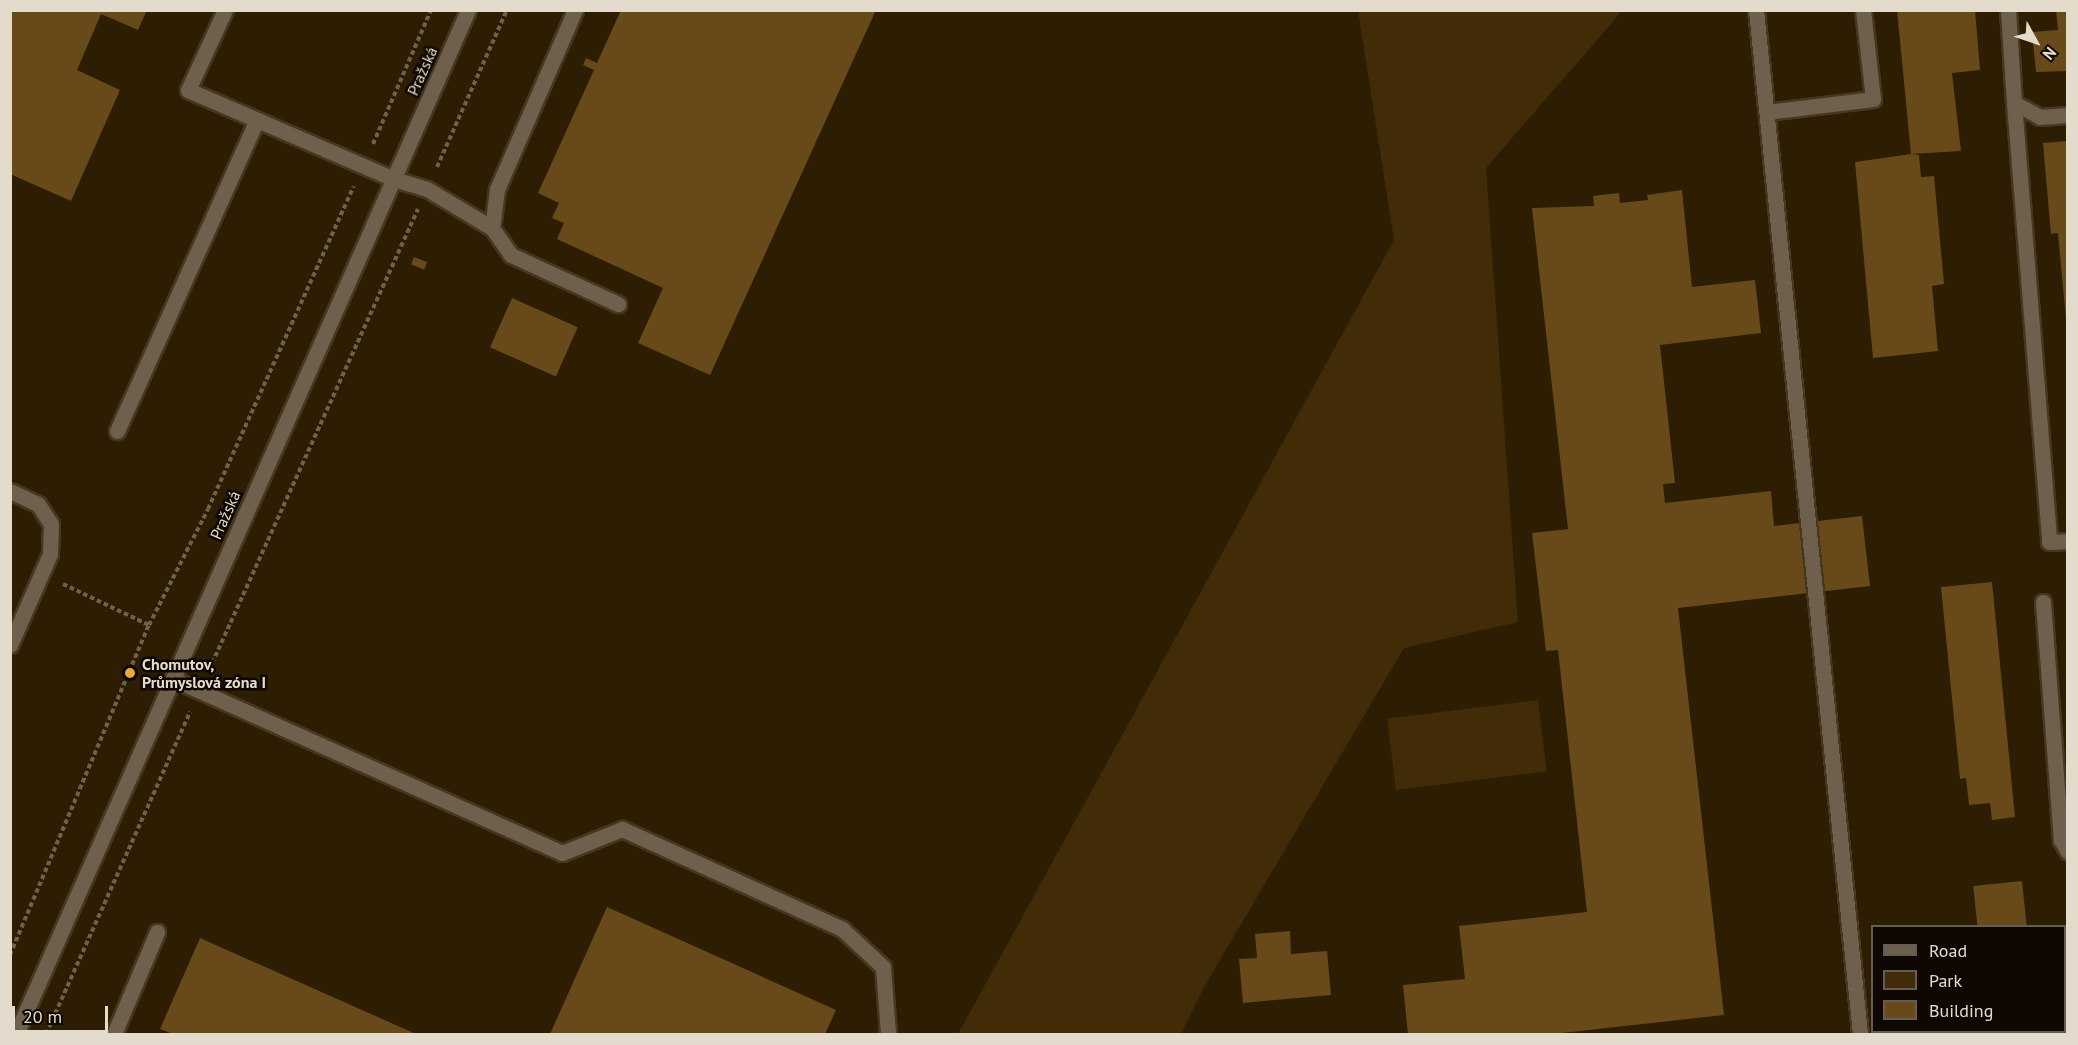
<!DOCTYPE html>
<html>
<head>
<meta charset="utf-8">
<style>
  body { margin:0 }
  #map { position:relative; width:2078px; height:1045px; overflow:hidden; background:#2c1d03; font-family:"PT Sans",sans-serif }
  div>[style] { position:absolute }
  .green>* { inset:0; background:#412c07; transform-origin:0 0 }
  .building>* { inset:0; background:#684a1a; transform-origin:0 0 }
  .path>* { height:4px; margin-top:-2px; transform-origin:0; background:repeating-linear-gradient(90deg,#6f624c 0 4.5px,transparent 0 7.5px) }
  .roads { filter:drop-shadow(2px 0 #46381f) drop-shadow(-2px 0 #46381f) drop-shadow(0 2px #46381f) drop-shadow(0 -2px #46381f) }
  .lane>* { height:15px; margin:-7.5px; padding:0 7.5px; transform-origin:7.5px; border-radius:7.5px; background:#6e604d }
  .street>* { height:15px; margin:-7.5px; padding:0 7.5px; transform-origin:7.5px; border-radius:7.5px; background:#6e604d }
  .dots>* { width:16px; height:16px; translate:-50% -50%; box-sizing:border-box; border:3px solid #0f0802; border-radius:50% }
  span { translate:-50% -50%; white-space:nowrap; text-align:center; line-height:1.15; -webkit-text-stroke:5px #0f0802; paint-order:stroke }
  .street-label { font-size:16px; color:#e5dbcc }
  .poi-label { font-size:16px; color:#e5dbcc; font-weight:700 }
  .left { translate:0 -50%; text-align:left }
  .frame { position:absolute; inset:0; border:12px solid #e5dbcc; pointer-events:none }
  .legend { position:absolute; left:1871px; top:925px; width:195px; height:108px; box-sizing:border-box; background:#0f0802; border:2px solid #655c53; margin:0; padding:8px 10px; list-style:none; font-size:18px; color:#e5dbcc }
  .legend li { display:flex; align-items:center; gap:12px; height:30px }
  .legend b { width:30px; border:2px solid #655c53 }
  .north { position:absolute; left:2006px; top:12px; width:60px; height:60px; -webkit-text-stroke:4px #0f0802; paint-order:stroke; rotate:130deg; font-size:16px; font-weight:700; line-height:24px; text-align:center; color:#e5dbcc }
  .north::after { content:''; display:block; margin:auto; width:21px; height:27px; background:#e5dbcc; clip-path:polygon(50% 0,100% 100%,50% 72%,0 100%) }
  .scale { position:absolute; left:12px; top:1006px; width:96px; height:27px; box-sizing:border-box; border:3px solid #e5dbcc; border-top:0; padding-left:8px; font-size:18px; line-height:21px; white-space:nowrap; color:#e5dbcc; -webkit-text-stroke:4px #0f0802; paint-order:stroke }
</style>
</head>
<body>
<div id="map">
  <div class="green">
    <div style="clip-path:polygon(1358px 11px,1622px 11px,1486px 168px,1518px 622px,1404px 648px,1204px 987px,1181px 1034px,958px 1034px,1394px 240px)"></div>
    <div style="left:1538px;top:700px;width:72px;height:152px;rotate:83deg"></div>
  </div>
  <div class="building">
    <div style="clip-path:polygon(10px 10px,147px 10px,138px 30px,101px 14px,77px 70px,120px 90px,71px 201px,10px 174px)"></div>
    <div style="clip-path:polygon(621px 10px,876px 10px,710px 375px,638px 343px,663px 288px,557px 239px,564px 223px,552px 218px,559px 203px,538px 193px,594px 70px,583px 65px,586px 58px,597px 63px)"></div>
    <div style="clip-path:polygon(1897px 10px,1975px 10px,1980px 70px,1952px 73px,1961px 151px,1911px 154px,1919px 155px,1921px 177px,1934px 176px,1944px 284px,1932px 286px,1938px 351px,1873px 358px,1855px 162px,1911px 154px)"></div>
    <div style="clip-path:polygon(2056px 10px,2068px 10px,2068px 71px,2036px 72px,2032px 32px,2058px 30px)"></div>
    <div style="clip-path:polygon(2068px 141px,2068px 320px,2066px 320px,2058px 233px,2051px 234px,2043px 143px)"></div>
    <div style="clip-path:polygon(1682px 190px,1692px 287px,1755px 280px,1761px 333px,1660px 345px,1675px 483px,1663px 484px,1665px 503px,1771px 491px,1774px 526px,1862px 516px,1870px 586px,1678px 608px,1724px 1015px,1553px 1034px,1408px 1034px,1403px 985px,1465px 979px,1459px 926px,1587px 912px,1558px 650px,1546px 651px,1532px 533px,1568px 529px,1532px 208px,1594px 206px,1593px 196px,1619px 193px,1620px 203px,1648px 200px,1647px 195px)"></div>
    <div style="left:414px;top:257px;width:14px;height:8px;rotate:21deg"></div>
    <div style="left:512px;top:298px;width:72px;height:54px;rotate:24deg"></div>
    <div style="clip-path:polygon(1992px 582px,2015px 817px,1992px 820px,1990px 803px,1969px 805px,1966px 778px,1960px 779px,1941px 587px)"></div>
    <div style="left:2022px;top:881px;width:45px;height:49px;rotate:84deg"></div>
    <div style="clip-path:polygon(607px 907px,836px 1010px,825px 1034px,550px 1034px)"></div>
    <div style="clip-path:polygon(1290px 931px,1291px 954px,1327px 951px,1331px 995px,1243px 1003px,1239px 959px,1257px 958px,1255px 934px)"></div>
    <div style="clip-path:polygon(200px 938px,416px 1034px,173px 1034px,160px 1029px)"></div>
  </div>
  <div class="path">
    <div style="left:373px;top:144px;width:146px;rotate:-66.6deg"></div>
    <div style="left:437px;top:167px;width:172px;rotate:-66deg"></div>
    <div style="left:63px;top:584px;width:95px;rotate:25.5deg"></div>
    <div style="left:209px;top:670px;width:506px;rotate:-65.61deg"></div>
    <div style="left:10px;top:955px;width:358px;rotate:-67.2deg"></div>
    <div style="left:149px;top:625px;width:130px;rotate:-63deg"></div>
    <div style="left:208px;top:509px;width:354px;rotate:-65.7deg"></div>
    <div style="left:46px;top:1034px;width:353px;rotate:-65.9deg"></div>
  </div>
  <div class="roads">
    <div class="lane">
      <div style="left:225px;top:10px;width:88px;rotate:114.8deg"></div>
      <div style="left:188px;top:90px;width:224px;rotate:23.4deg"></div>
      <div style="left:394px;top:179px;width:34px;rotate:17deg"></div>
      <div style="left:427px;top:189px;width:76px;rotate:31deg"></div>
      <div style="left:575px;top:10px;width:195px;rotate:113.5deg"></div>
      <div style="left:497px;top:189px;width:39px;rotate:97deg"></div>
      <div style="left:492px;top:228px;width:33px;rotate:55deg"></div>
      <div style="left:511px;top:255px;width:118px;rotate:24.6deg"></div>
      <div style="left:1756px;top:10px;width:1029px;rotate:84.2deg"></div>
      <div style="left:2008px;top:10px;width:93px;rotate:86.3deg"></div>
      <div style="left:2014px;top:103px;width:30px;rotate:28deg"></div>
      <div style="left:2040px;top:117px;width:28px;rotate:-4deg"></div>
      <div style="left:2014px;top:103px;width:440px;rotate:85.4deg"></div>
      <div style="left:2049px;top:542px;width:19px;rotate:-3deg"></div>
      <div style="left:1767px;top:112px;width:107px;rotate:-7deg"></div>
      <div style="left:1873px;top:99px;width:90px;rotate:-96.4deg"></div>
      <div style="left:117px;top:431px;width:341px;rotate:-65.8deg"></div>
      <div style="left:10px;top:491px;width:31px;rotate:25deg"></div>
      <div style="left:38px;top:504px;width:24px;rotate:57deg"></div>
      <div style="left:51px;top:524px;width:30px;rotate:92deg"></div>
      <div style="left:50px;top:554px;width:99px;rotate:113.7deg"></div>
      <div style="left:2043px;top:602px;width:239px;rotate:85.7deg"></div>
      <div style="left:2061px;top:840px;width:14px;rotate:60deg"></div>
      <div style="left:173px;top:679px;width:426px;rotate:24.1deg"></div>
      <div style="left:562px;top:853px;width:65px;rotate:-21.8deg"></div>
      <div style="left:622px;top:829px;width:242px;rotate:24.4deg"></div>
      <div style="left:842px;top:929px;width:56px;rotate:42.8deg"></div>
      <div style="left:883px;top:967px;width:67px;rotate:85.7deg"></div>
      <div style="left:114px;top:1034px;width:111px;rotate:-67.1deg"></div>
    </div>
    <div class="street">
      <div style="left:16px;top:1034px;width:1119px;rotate:-66.18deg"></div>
    </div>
  </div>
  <div class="dots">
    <div style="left:130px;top:673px;background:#eba93a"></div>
  </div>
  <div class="street-label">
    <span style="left:422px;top:71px;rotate:-66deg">Pražská</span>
    <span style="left:225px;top:515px;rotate:-66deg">Pražská</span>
  </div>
  <div class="poi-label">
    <span class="left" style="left:142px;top:673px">Chomutov,<br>Průmyslová zóna I</span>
  </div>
  <div class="frame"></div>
  <ul class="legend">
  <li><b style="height:8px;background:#6e604d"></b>Road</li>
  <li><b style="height:16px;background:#412c07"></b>Park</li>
  <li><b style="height:16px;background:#684a1a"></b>Building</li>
  </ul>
  <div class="north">N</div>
  <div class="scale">20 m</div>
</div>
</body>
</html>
